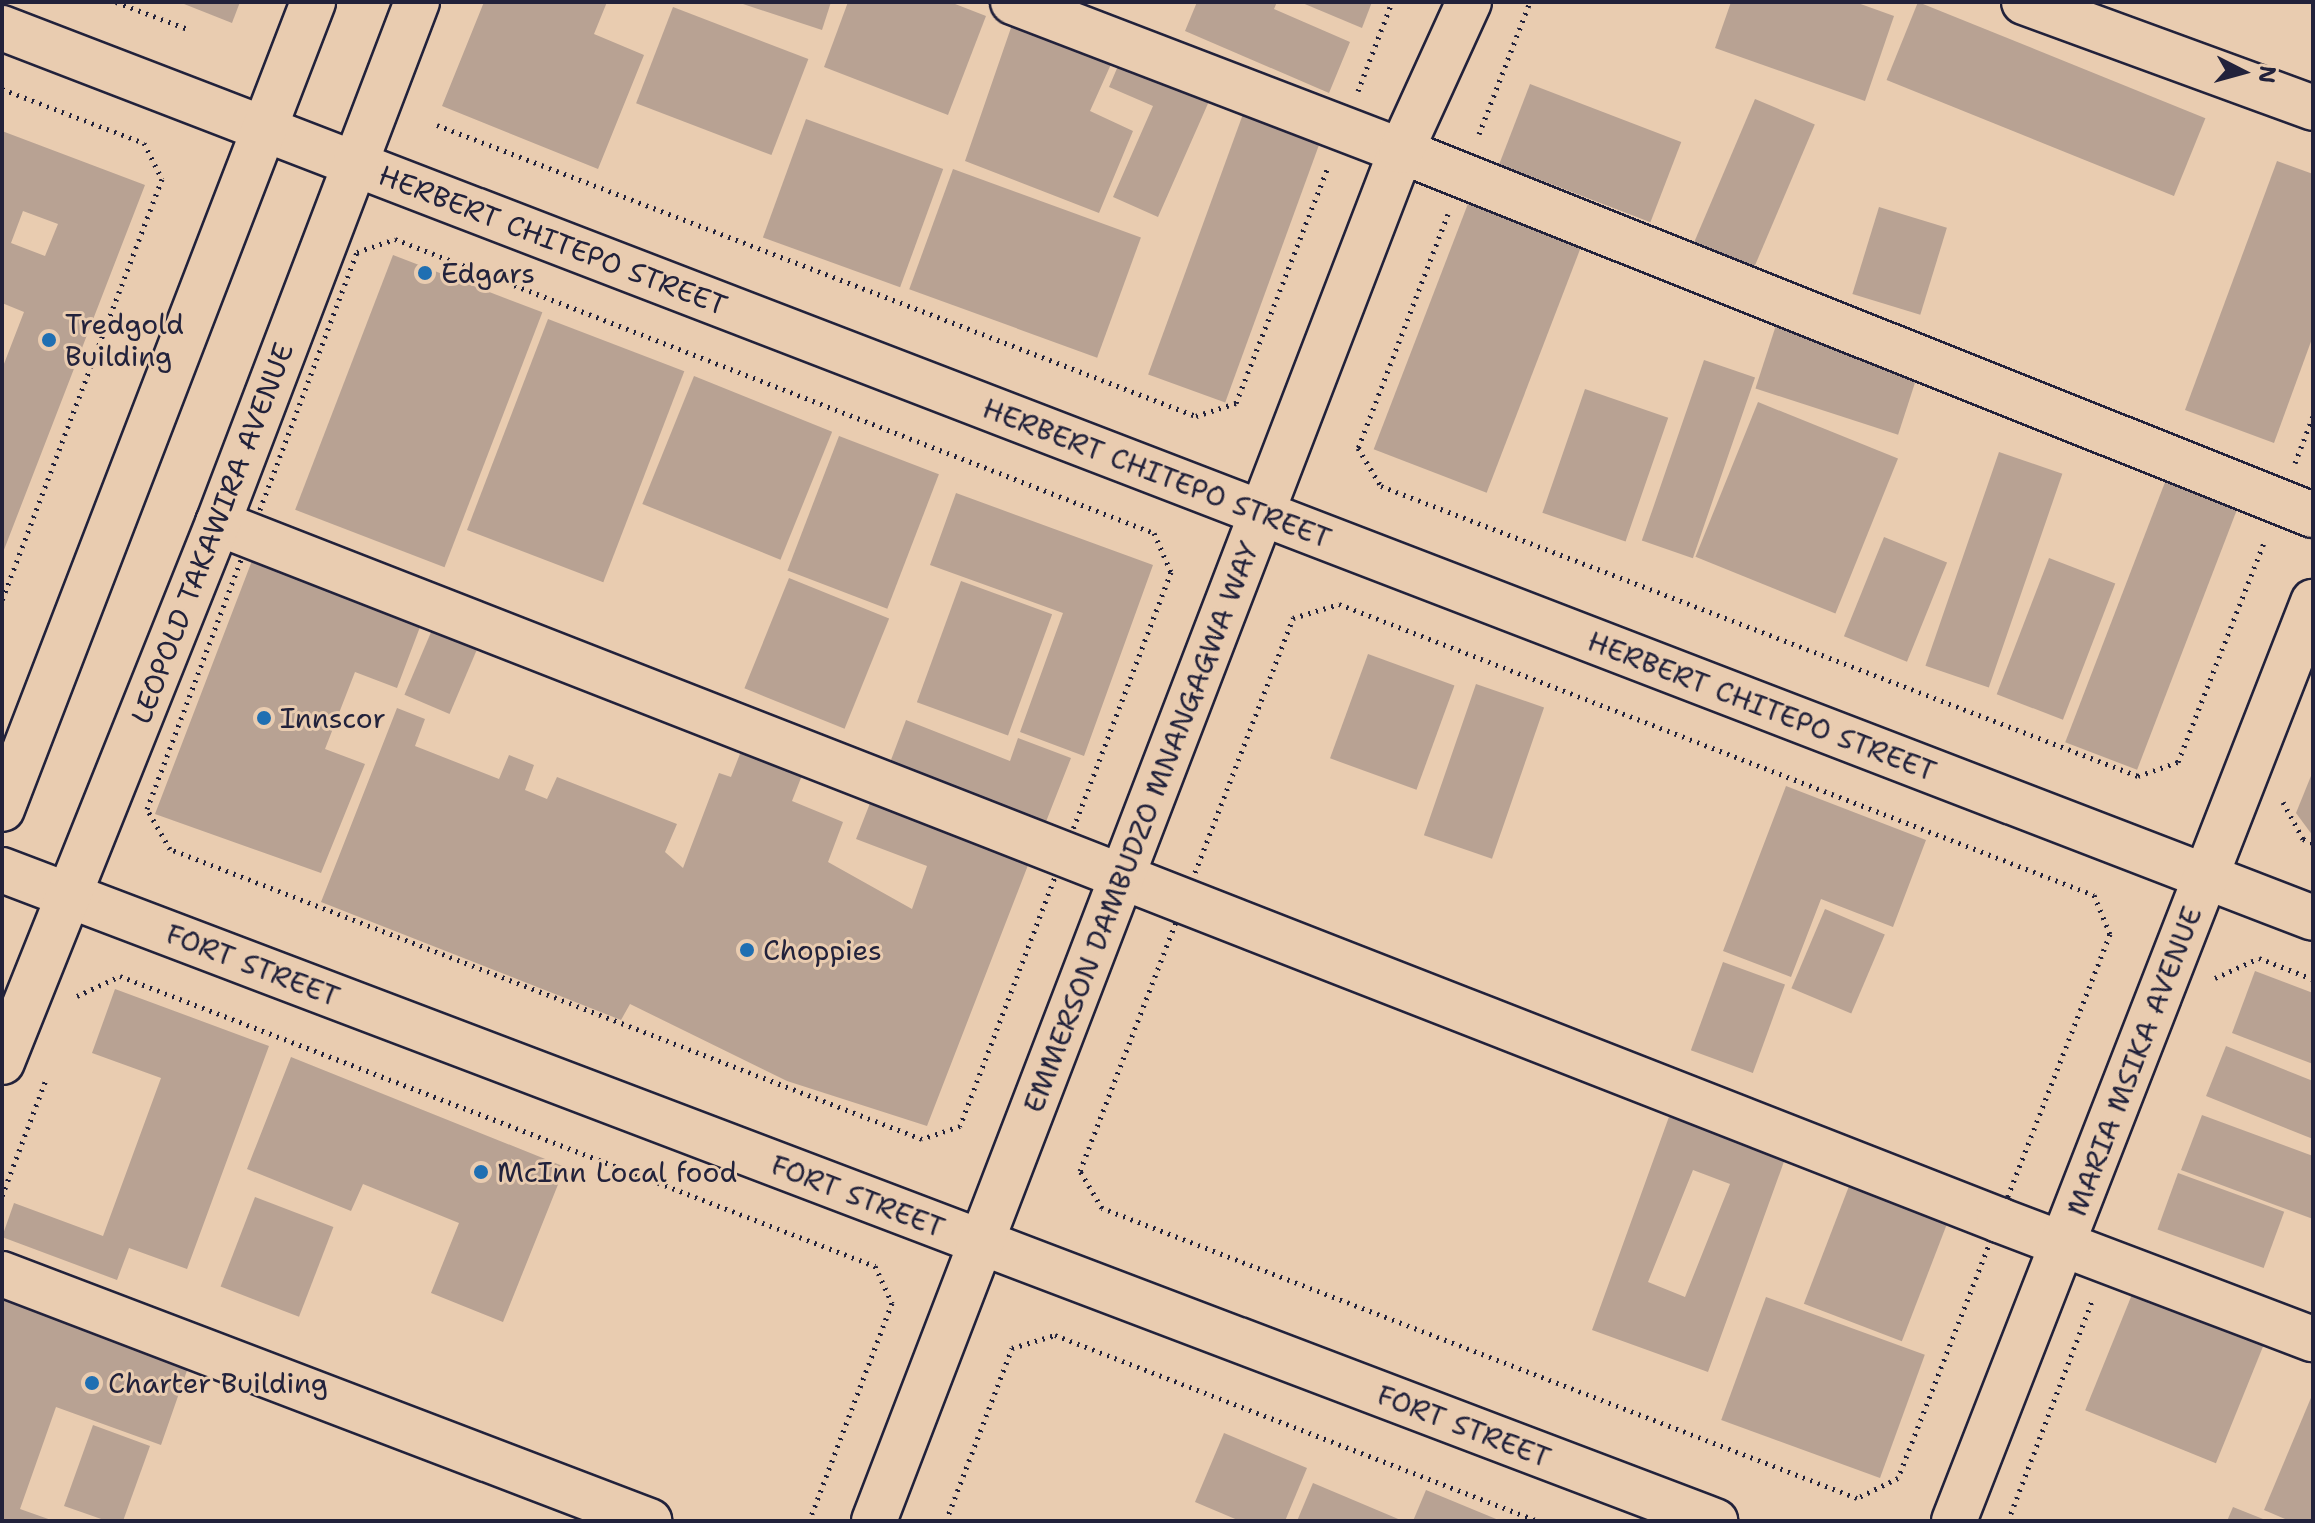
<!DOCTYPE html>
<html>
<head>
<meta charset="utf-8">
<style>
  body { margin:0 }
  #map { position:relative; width:2315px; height:1523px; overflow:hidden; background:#e9ccb0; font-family:"Shantell Sans",sans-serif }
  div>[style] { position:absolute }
  .building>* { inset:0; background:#b8a293; transform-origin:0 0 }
  .path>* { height:5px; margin-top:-2.5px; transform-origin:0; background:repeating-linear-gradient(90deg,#22223b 0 2px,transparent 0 8px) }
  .roads { filter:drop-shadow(2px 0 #22223b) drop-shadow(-2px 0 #22223b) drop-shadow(0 2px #22223b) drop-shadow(0 -2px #22223b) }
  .minor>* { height:44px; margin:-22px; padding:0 22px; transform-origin:22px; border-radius:22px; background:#e9ccb0 }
  .dots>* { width:22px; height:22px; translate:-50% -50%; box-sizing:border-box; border:4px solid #e9ccb0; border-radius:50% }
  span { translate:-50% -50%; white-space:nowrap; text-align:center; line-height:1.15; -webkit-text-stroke:6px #e9ccb0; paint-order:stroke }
  .street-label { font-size:28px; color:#22223b }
  .poi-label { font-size:28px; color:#22223b }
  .left { translate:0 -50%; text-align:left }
  .frame { position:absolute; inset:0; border:4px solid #22223b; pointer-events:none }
  .north { position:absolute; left:2203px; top:32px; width:80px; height:80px; -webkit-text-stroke:6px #e9ccb0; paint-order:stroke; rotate:96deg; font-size:22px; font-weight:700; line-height:32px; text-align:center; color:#22223b }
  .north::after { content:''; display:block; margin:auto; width:28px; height:36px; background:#22223b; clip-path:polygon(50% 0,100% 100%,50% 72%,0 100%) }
</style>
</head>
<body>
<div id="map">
  <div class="building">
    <div style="clip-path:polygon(179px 2px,240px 2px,232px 23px)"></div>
    <div style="clip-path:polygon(484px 2px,607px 2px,594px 34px,644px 55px,598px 169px,442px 106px)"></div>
    <div style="clip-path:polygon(737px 2px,831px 2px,822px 30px)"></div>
    <div style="clip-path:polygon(848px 2px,950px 2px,986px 16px,948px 115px,824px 67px)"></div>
    <div style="clip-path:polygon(1197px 2px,1277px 2px,1274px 9px,1350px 42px,1329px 93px,1185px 31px)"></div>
    <div style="clip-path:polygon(1300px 2px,1372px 2px,1362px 28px)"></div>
    <div style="clip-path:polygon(1731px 2px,1855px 2px,1894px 16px,1865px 101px,1715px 48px)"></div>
    <div style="left:1918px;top:2px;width:310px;height:84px;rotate:22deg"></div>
    <div style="left:673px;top:7px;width:145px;height:103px;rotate:21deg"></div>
    <div style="clip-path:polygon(1014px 19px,1112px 62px,1090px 111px,1133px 131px,1099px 213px,965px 161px)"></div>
    <div style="clip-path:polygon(1121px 59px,1210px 99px,1158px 217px,1113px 197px,1153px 106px,1109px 87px)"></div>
    <div style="left:1530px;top:84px;width:162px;height:86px;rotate:21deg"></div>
    <div style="left:1755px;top:99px;width:65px;height:162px;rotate:23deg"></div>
    <div style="left:1247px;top:103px;width:82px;height:289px;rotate:20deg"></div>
    <div style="left:806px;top:119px;width:146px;height:126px;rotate:20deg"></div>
    <div style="clip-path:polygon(evenodd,2px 131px,145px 185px,2px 555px,2px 369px,24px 312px,2px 303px,2px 131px,23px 211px,58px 224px,45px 256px,11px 243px,23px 211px)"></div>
    <div style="clip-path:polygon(2277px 161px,2313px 174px,2313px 336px,2274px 443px,2185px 410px)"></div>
    <div style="left:953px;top:169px;width:200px;height:128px;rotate:20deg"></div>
    <div style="left:1469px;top:201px;width:121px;height:266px;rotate:21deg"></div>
    <div style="left:1879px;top:207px;width:71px;height:91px;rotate:17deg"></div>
    <div style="left:393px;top:255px;width:160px;height:273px;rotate:21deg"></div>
    <div style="left:548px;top:319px;width:146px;height:226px;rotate:21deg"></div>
    <div style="left:1778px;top:319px;width:150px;height:73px;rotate:18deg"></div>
    <div style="left:1704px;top:360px;width:54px;height:191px;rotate:19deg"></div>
    <div style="left:694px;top:376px;width:149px;height:138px;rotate:22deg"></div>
    <div style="left:1585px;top:389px;width:88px;height:131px;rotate:19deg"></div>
    <div style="left:1758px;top:402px;width:151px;height:167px;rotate:22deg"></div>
    <div style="left:839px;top:436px;width:107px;height:144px;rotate:21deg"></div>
    <div style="left:1999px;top:452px;width:67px;height:226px;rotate:19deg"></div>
    <div style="left:2172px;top:464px;width:77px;height:298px;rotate:21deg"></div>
    <div style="clip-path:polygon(956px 493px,1153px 565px,1084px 756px,1020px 732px,1063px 613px,930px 565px)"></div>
    <div style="left:1884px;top:537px;width:68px;height:107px;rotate:22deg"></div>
    <div style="clip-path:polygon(258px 545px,426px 611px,397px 688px,355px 672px,325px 749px,365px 764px,321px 873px,155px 814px)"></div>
    <div style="left:2049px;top:558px;width:71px;height:146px;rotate:21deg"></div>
    <div style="left:789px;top:578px;width:108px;height:119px;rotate:22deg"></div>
    <div style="left:961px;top:581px;width:97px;height:129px;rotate:20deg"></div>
    <div style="left:440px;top:611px;width:49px;height:91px;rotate:23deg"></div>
    <div style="left:1368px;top:654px;width:92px;height:111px;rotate:20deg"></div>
    <div style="left:1476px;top:684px;width:72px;height:160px;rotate:19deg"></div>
    <div style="clip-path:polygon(397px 708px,425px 719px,415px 746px,499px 779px,509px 755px,534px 765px,525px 790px,547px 799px,557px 777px,677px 824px,665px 852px,683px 868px,719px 773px,731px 777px,745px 741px,806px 765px,792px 801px,843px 822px,828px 862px,912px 909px,927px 866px,856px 839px,872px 798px,1030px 860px,927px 1126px,787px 1081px,630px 1004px,621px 1020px,321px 902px)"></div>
    <div style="clip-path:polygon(906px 720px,1010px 761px,1018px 738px,1071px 758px,1040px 837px,885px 776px)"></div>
    <div style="clip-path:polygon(2313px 771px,2313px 836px,2296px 813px)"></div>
    <div style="clip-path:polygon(1786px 786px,1926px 840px,1893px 927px,1821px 899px,1791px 977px,1723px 951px)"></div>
    <div style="left:1825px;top:909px;width:65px;height:86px;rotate:23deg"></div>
    <div style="left:1723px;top:962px;width:66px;height:94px;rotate:20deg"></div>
    <div style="clip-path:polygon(2255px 971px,2313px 993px,2313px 1064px,2232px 1033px)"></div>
    <div style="clip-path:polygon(115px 989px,269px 1046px,187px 1269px,129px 1248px,117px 1280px,2px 1237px,14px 1203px,103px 1236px,161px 1078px,92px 1053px)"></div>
    <div style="clip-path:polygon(2226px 1046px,2313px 1081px,2313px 1139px,2206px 1096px)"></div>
    <div style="clip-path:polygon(291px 1057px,565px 1167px,503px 1322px,431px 1293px,459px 1223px,363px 1184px,351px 1211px,247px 1169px)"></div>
    <div style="clip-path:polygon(evenodd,1670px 1114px,1786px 1156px,1708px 1372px,1592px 1330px,1670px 1114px,1693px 1170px,1730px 1184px,1685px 1297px,1648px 1282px,1693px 1170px)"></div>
    <div style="clip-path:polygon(2202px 1115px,2313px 1156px,2313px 1219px,2181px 1170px)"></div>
    <div style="left:1854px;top:1173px;width:105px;height:140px;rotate:21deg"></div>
    <div style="left:2178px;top:1173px;width:113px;height:60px;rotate:20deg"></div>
    <div style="left:255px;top:1197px;width:84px;height:96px;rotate:21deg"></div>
    <div style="left:2135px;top:1287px;width:141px;height:133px;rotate:22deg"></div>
    <div style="clip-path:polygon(2px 1292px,191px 1359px,161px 1445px,56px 1407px,20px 1509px,54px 1521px,2px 1521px)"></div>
    <div style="left:1766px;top:1297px;width:169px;height:131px;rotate:20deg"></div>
    <div style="clip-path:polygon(2313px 1393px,2313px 1521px,2290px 1521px,2264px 1510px)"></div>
    <div style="clip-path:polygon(93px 1425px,150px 1446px,123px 1521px,107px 1521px,64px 1506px)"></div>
    <div style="clip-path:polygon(1224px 1433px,1307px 1468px,1285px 1521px,1240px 1521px,1195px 1502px)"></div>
    <div style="clip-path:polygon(1313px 1483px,1403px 1521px,1297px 1521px)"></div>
    <div style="clip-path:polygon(1426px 1490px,1501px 1521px,1413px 1521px)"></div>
    <div style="clip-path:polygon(2233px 1507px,2268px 1521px,2227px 1521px)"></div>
  </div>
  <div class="path">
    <div style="left:116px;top:2px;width:77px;rotate:20.6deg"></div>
    <div style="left:2px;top:89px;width:152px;rotate:20.8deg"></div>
    <div style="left:144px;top:143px;width:40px;rotate:63.4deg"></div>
    <div style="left:162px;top:179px;width:450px;rotate:110.8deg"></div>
    <div style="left:1358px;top:91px;width:95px;rotate:-69.1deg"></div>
    <div style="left:437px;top:125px;width:813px;rotate:20.98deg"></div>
    <div style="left:1196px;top:416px;width:42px;rotate:-18deg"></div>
    <div style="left:1236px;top:403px;width:253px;rotate:-68.7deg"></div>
    <div style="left:1479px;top:134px;width:142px;rotate:-68.9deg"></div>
    <div style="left:1448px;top:214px;width:251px;rotate:111deg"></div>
    <div style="left:1358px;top:448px;width:44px;rotate:58.8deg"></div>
    <div style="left:1381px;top:486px;width:811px;rotate:20.96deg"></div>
    <div style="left:2138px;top:776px;width:42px;rotate:-19.3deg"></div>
    <div style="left:2178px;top:762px;width:238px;rotate:-68.6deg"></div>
    <div style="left:395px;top:239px;width:814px;rotate:21.17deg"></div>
    <div style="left:1154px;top:533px;width:43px;rotate:66.4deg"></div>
    <div style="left:1171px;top:572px;width:593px;rotate:110.85deg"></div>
    <div style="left:960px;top:1126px;width:40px;rotate:161.1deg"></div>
    <div style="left:922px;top:1139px;width:806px;rotate:-158.91deg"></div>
    <div style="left:170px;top:849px;width:46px;rotate:-119.9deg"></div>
    <div style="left:147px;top:809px;width:595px;rotate:-69.34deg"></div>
    <div style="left:357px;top:252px;width:40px;rotate:-18.9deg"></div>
    <div style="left:2295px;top:463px;width:50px;rotate:-69deg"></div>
    <div style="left:1339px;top:604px;width:809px;rotate:21.08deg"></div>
    <div style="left:2094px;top:895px;width:42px;rotate:67.7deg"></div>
    <div style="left:2110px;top:934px;width:584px;rotate:111.29deg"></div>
    <div style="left:1898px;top:1478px;width:46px;rotate:154deg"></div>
    <div style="left:1857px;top:1498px;width:809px;rotate:-158.99deg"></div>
    <div style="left:1102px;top:1208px;width:43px;rotate:-120.7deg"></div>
    <div style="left:1080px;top:1171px;width:593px;rotate:-68.93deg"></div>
    <div style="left:1293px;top:618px;width:48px;rotate:-16.9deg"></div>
    <div style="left:2283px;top:802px;width:42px;rotate:61.6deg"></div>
    <div style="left:2303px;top:839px;width:11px;rotate:22deg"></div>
    <div style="left:2215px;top:978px;width:48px;rotate:-24.4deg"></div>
    <div style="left:2259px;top:958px;width:58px;rotate:21.3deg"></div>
    <div style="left:77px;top:996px;width:47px;rotate:-24.9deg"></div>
    <div style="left:120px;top:976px;width:809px;rotate:21.01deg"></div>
    <div style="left:875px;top:1266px;width:41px;rotate:65.3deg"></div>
    <div style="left:892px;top:1303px;width:233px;rotate:110.8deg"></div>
    <div style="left:2px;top:1196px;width:127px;rotate:-69.3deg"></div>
    <div style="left:946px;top:1521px;width:185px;rotate:-69.1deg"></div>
    <div style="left:1012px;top:1348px;width:45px;rotate:-16.8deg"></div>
    <div style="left:1055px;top:1335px;width:518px;rotate:21.06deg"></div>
    <div style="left:2008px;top:1521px;width:235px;rotate:-69.1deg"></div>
  </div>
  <div class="roads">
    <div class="minor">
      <div style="left:1013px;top:2px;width:416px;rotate:21deg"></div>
      <div style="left:1401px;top:151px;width:982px;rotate:21.76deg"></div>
      <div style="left:2024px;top:2px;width:308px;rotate:20.1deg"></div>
      <div style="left:2px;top:28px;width:2476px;rotate:21.06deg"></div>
      <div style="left:218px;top:523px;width:1913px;rotate:21.37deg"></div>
      <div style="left:1999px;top:1220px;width:336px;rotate:20.8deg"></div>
      <div style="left:2px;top:809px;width:865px;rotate:-68.92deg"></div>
      <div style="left:2px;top:870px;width:1833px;rotate:20.81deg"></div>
      <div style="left:2px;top:1062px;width:581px;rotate:-68.16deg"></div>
      <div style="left:218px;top:523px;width:558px;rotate:-69.1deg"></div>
      <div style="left:2px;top:1274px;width:693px;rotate:20.89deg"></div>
      <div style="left:874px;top:1521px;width:1468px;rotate:-68.96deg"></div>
      <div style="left:1401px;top:151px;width:164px;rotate:-65.5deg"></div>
      <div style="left:1954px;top:1521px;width:987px;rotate:-68.66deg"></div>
    </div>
  </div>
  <div class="dots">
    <div style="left:425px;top:273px;background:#1f6fb2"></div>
    <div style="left:49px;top:340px;background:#1f6fb2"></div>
    <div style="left:264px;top:718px;background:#1f6fb2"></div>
    <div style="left:747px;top:950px;background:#1f6fb2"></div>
    <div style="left:481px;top:1172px;background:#1f6fb2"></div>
    <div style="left:92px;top:1383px;background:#1f6fb2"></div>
  </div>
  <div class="street-label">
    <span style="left:553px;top:240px;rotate:21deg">HERBERT CHITEPO STREET</span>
    <span style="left:1157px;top:473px;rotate:21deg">HERBERT CHITEPO STREET</span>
    <span style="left:212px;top:533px;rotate:-69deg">LEOPOLD TAKAWIRA AVENUE</span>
    <span style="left:1762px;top:706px;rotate:21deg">HERBERT CHITEPO STREET</span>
    <span style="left:1141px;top:827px;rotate:-69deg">EMMERSON DAMBUDZO MNANGAGWA WAY</span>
    <span style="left:253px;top:965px;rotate:21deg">FORT STREET</span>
    <span style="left:2134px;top:1061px;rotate:-69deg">MARIA MSIKA AVENUE</span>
    <span style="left:858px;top:1196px;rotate:21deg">FORT STREET</span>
    <span style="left:1464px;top:1426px;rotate:21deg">FORT STREET</span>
  </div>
  <div class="poi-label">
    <span class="left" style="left:441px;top:273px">Edgars</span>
    <span class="left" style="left:65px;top:340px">Tredgold<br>Building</span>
    <span class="left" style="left:280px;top:718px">Innscor</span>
    <span class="left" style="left:763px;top:950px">Choppies</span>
    <span class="left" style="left:497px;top:1172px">McInn Local food</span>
    <span class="left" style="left:108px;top:1383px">Charter Building</span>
  </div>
  <div class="frame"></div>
  <div class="north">N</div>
</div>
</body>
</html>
